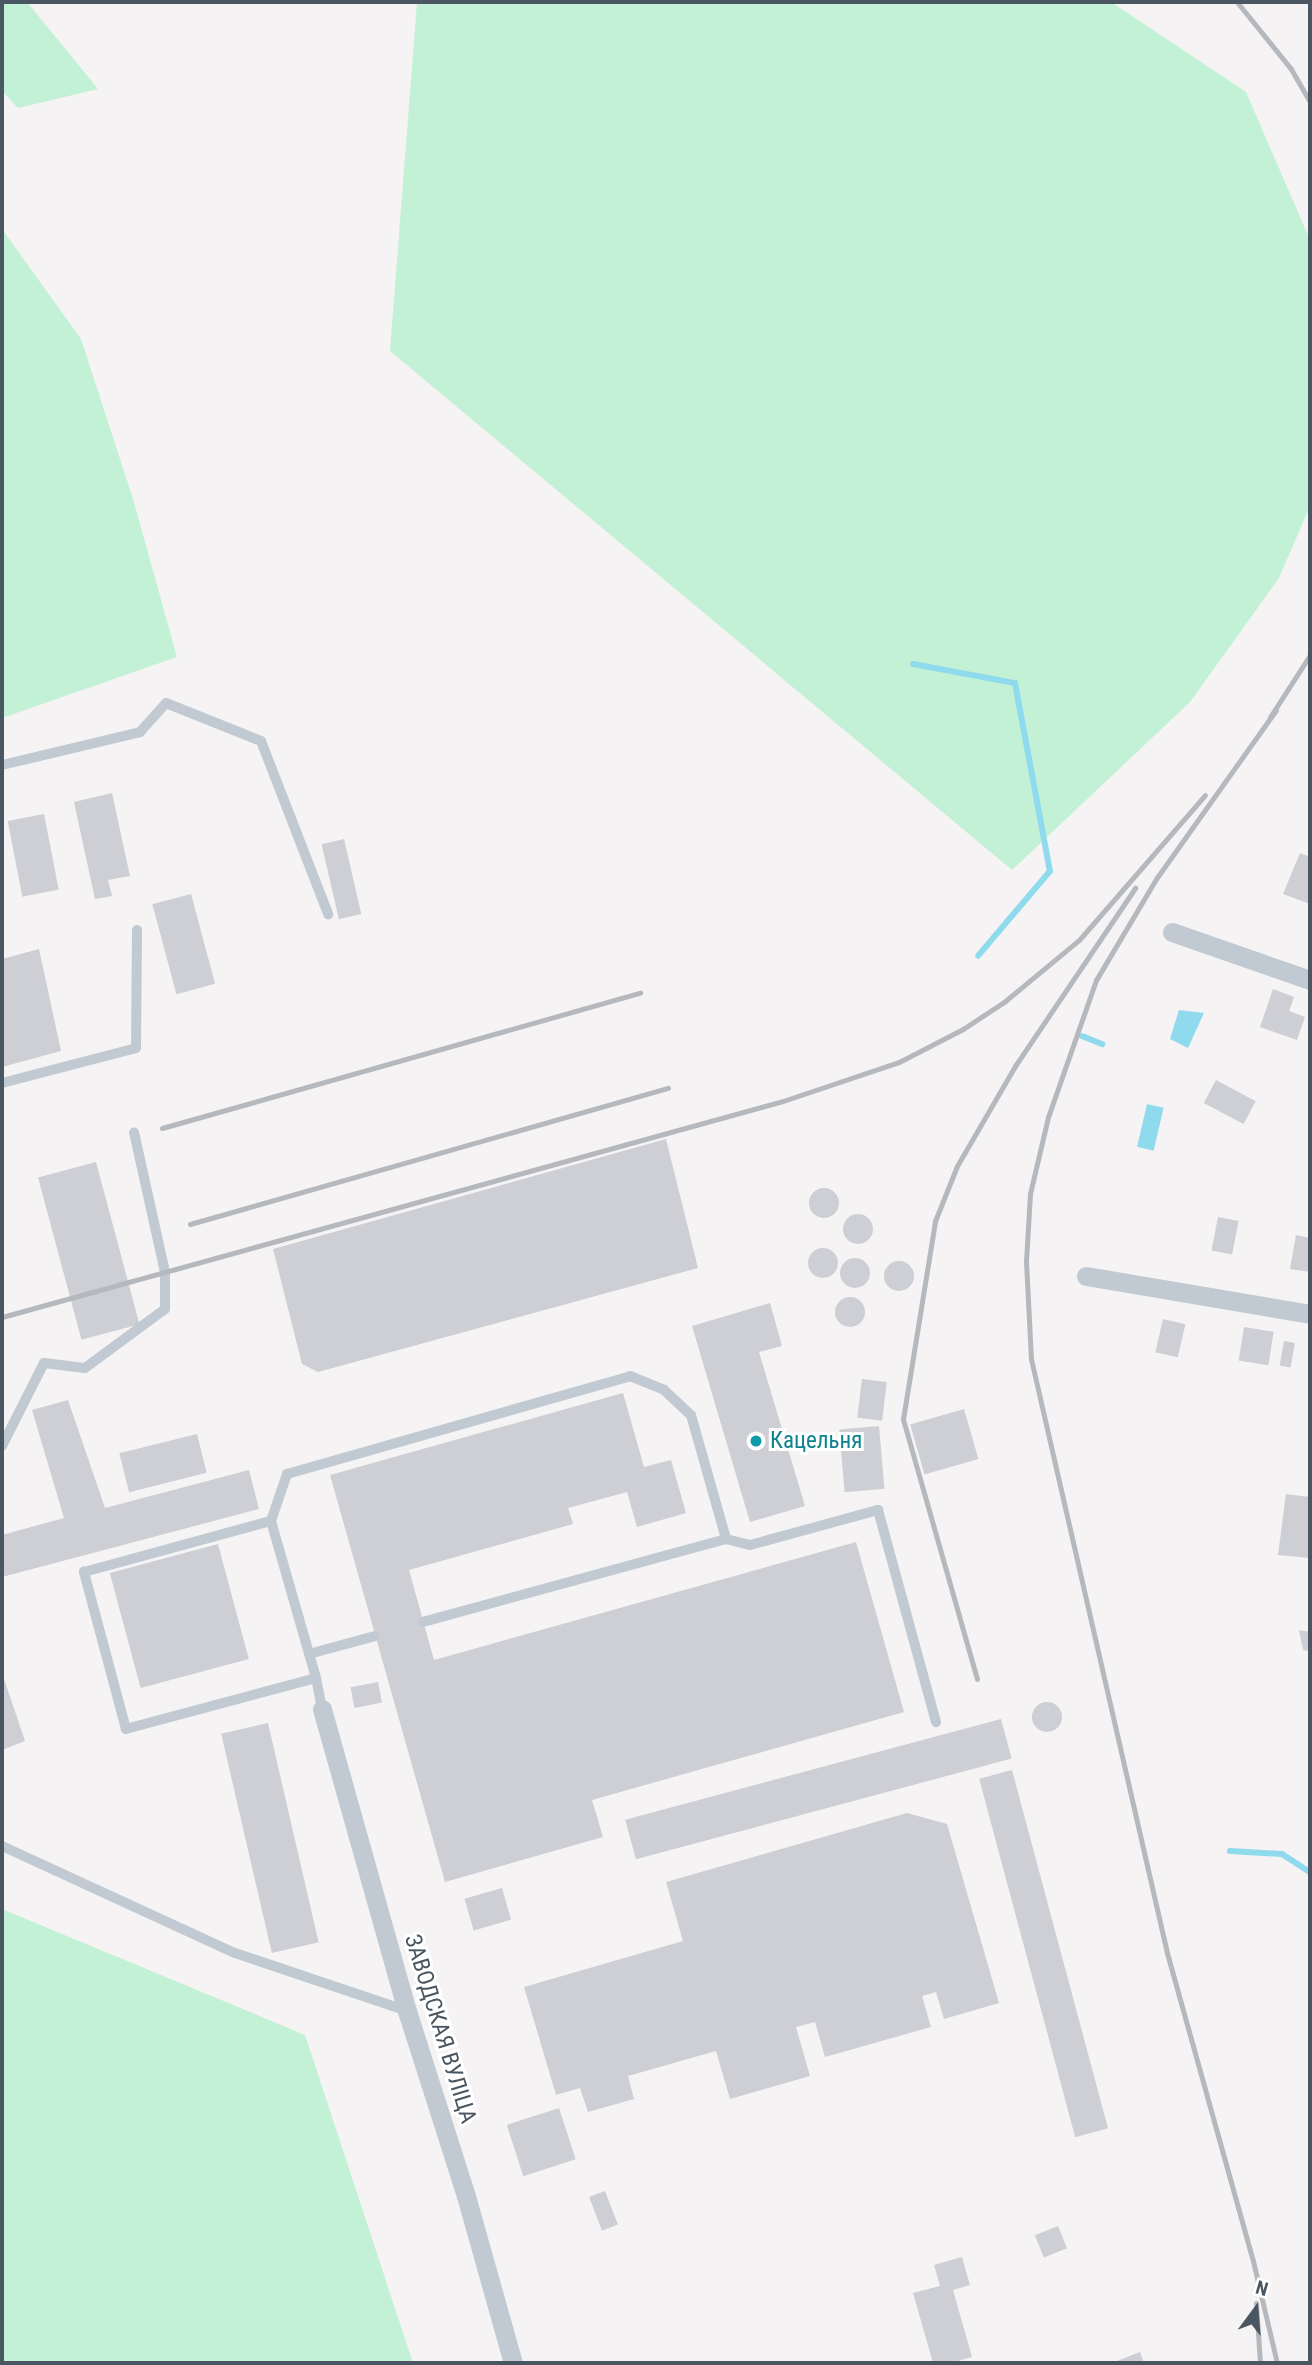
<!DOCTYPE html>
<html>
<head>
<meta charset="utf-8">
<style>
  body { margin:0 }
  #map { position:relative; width:1312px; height:2365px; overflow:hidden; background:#f5f3f3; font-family:"Roboto Condensed",sans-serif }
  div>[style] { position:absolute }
  .green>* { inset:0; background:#c3f1d5 }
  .water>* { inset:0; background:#90daee; transform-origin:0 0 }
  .stream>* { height:6px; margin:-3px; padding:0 3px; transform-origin:3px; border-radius:3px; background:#90daee }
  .building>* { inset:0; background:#cdcfd5; transform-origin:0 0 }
  .round { border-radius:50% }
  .service>* { height:10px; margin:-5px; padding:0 5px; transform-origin:5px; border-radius:5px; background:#c1cad2 }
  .minor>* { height:19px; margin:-9.5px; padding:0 9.5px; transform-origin:9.5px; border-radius:9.5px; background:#c1cad2 }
  .rail>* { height:5px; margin:-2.5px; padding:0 2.5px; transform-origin:2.5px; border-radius:2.5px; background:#b5b8bd }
  .dots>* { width:19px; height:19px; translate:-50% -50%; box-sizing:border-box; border:4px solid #fff; border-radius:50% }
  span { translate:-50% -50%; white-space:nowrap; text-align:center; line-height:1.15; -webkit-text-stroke:6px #fff; paint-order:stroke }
  .culture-label { font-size:23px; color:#0d838f }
  .left { translate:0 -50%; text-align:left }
  .street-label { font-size:23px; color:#4a5661 }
  .frame { position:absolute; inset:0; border:4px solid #4a5661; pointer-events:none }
  .north { position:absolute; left:1221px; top:2274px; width:70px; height:70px; -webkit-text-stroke:5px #fff; paint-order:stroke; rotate:16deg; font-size:19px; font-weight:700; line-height:28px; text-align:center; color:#4a5661 }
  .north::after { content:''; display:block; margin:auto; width:24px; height:32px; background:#4a5661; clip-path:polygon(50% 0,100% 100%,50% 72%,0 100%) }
</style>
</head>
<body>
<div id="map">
  <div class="green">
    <div style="clip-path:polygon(2px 2px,27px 2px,98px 89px,18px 108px,2px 91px)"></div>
    <div style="clip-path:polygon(417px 2px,1111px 2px,1246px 92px,1310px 240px,1310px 506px,1279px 578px,1190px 702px,1012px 870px,390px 351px)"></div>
    <div style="clip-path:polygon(2px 229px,81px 339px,133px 499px,177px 657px,2px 718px)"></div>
    <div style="clip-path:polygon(2px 1909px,305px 2035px,413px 2363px,2px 2363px)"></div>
  </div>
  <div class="water">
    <div style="clip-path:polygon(1179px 1010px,1204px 1013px,1188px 1048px,1170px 1039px)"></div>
    <div style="left:1147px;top:1104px;width:17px;height:44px;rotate:13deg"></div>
  </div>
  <div class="stream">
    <div style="left:913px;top:664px;width:104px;rotate:10.6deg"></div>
    <div style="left:1015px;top:683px;width:191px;rotate:79.5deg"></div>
    <div style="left:1050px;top:871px;width:111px;rotate:130.3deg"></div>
    <div style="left:1082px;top:1036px;width:22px;rotate:22deg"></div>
    <div style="left:1230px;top:1851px;width:52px;rotate:3.3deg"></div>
    <div style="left:1282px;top:1854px;width:33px;rotate:33deg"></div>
  </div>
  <div class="building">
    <div style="clip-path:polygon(112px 793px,130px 876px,108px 880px,112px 896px,95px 899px,74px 802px)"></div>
    <div style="left:44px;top:814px;width:77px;height:37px;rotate:79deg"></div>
    <div style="left:344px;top:839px;width:77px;height:23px;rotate:77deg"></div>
    <div style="clip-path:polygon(1300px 853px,1310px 857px,1310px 904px,1283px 894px)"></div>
    <div style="left:191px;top:894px;width:93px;height:40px;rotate:75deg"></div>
    <div style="clip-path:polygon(39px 949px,61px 1051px,2px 1067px,2px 959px)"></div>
    <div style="clip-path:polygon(1273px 989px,1294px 997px,1289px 1011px,1305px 1017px,1297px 1040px,1260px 1027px)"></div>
    <div style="left:1216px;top:1080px;width:45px;height:26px;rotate:28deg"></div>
    <div style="clip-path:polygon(666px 1139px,698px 1268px,318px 1372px,302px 1364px,273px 1249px)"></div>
    <div style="left:96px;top:1162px;width:168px;height:60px;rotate:75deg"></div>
    <div class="round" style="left:809px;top:1188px;width:30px;height:30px"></div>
    <div class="round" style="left:843px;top:1214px;width:30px;height:30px"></div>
    <div style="left:1218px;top:1217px;width:21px;height:34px;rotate:11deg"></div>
    <div style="clip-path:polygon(1296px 1235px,1310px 1238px,1310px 1272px,1290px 1269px)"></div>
    <div class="round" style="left:808px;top:1248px;width:30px;height:30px"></div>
    <div class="round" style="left:840px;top:1258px;width:30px;height:30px"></div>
    <div class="round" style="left:884px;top:1261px;width:30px;height:30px"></div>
    <div class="round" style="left:835px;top:1297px;width:30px;height:30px"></div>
    <div style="clip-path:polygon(770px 1303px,782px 1346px,759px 1352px,805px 1506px,750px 1522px,692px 1326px)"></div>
    <div style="left:1163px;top:1319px;width:23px;height:34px;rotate:13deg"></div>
    <div style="left:1244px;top:1327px;width:30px;height:34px;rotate:9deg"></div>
    <div style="left:1284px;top:1341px;width:11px;height:25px;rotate:10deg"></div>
    <div style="left:862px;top:1379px;width:25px;height:39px;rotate:7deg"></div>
    <div style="clip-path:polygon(623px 1393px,644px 1467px,671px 1460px,686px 1513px,637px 1527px,627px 1492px,568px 1508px,573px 1524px,409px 1570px,434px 1660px,856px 1542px,904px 1712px,592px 1800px,603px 1837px,445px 1882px,330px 1475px)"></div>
    <div style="clip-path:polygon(68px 1400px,105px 1508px,249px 1470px,259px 1509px,2px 1577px,2px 1535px,64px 1518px,32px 1410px)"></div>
    <div style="left:964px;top:1409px;width:52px;height:56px;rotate:74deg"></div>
    <div style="left:879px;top:1426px;width:63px;height:40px;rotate:85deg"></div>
    <div style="left:197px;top:1434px;width:40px;height:80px;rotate:76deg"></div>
    <div style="clip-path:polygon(1286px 1494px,1310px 1497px,1310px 1558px,1278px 1555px)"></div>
    <div style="left:218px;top:1544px;width:119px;height:112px;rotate:75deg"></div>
    <div style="clip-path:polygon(1299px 1630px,1310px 1632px,1310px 1651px,1303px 1650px)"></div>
    <div style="clip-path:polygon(2px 1673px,25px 1741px,2px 1750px)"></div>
    <div style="left:378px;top:1682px;width:21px;height:28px;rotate:79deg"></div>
    <div class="round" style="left:1032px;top:1702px;width:30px;height:30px"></div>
    <div style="left:1001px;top:1719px;width:41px;height:389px;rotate:75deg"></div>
    <div style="left:268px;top:1723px;width:225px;height:48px;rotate:77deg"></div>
    <div style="left:1012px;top:1770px;width:371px;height:34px;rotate:75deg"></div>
    <div style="clip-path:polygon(907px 1813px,947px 1824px,999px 2003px,944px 2019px,936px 1992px,922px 1996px,931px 2027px,825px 2057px,815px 2022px,796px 2027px,810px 2076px,730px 2099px,716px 2051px,628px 2076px,634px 2099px,588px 2112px,580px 2088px,556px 2095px,524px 1987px,683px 1941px,666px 1882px)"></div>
    <div style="left:502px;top:1888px;width:33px;height:39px;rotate:74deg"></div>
    <div style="left:559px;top:2108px;width:54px;height:55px;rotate:72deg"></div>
    <div style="left:605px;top:2191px;width:36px;height:17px;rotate:69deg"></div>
    <div style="left:1058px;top:2226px;width:24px;height:25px;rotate:68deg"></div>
    <div style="clip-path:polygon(962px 2257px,970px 2285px,953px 2290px,972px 2357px,951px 2363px,933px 2363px,913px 2293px,940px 2286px,934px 2265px)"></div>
    <div style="clip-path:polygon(1140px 2352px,1144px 2363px,1118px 2363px,1117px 2361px)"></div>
  </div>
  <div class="service">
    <div style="left:2px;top:765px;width:142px;rotate:-13.4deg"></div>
    <div style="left:140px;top:732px;width:39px;rotate:-48deg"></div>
    <div style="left:166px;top:703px;width:102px;rotate:21.8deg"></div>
    <div style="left:261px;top:741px;width:186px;rotate:68.8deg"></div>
    <div style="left:2px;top:1083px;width:138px;rotate:-14.6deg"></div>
    <div style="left:136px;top:1048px;width:118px;rotate:-89.5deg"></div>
    <div style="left:2px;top:1446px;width:93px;rotate:-63.2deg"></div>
    <div style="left:44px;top:1363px;width:41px;rotate:7deg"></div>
    <div style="left:85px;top:1368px;width:99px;rotate:-36.4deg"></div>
    <div style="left:165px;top:1309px;width:37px;rotate:-90deg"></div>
    <div style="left:165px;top:1272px;width:143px;rotate:-102.5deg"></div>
    <div style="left:271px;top:1521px;width:50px;rotate:-71.2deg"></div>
    <div style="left:287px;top:1474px;width:357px;rotate:-15.9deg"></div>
    <div style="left:630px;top:1376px;width:37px;rotate:22deg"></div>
    <div style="left:664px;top:1390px;width:37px;rotate:43deg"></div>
    <div style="left:691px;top:1415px;width:129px;rotate:74.2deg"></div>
    <div style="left:726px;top:1539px;width:314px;rotate:164.7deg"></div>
    <div style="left:726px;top:1539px;width:25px;rotate:14deg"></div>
    <div style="left:750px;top:1545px;width:133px;rotate:-15.3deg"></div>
    <div style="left:878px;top:1510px;width:220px;rotate:74.7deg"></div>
    <div style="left:309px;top:1654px;width:68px;rotate:-15.3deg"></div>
    <div style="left:316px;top:1678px;width:197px;rotate:165deg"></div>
    <div style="left:126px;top:1729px;width:163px;rotate:-105deg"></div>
    <div style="left:84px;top:1572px;width:194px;rotate:-15.3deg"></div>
    <div style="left:271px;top:1521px;width:163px;rotate:74deg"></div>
    <div style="left:316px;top:1678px;width:32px;rotate:79deg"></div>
    <div style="left:2px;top:1846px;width:256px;rotate:24.7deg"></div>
    <div style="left:235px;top:1953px;width:182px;rotate:18.6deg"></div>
  </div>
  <div class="minor">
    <div style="left:1172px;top:932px;width:146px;rotate:19.2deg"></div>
    <div style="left:1086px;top:1276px;width:227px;rotate:9.6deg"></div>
    <div style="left:322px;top:1709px;width:314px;rotate:74.3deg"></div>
    <div style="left:407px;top:2011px;width:194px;rotate:72.3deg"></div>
    <div style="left:466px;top:2196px;width:173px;rotate:74.3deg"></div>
  </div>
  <div class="rail">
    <div style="left:1237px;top:2px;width:86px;rotate:51.1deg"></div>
    <div style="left:1291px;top:69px;width:38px;rotate:60deg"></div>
    <div style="left:1276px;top:710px;width:207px;rotate:125.4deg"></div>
    <div style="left:1156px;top:879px;width:117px;rotate:120.7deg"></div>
    <div style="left:1096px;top:980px;width:145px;rotate:109.3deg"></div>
    <div style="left:1048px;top:1117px;width:79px;rotate:103.2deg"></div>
    <div style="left:1030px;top:1194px;width:67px;rotate:93.4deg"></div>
    <div style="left:1026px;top:1261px;width:98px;rotate:87.1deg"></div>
    <div style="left:1031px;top:1359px;width:609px;rotate:77.1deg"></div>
    <div style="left:1167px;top:1953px;width:320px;rotate:74.4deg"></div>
    <div style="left:1253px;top:2261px;width:105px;rotate:76.8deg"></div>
    <div style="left:1270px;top:717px;width:74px;rotate:-57.2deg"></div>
    <div style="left:162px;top:1128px;width:497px;rotate:-15.8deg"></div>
    <div style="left:190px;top:1224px;width:497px;rotate:-15.9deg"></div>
    <div style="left:2px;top:1317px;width:810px;rotate:-15.46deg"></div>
    <div style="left:783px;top:1101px;width:122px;rotate:-18.6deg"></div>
    <div style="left:899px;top:1062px;width:72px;rotate:-27.3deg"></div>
    <div style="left:963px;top:1029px;width:49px;rotate:-33.4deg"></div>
    <div style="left:1004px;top:1002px;width:97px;rotate:-39.6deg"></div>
    <div style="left:1079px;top:940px;width:192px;rotate:-49deg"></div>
    <div style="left:977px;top:1679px;width:270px;rotate:-105.9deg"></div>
    <div style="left:903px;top:1419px;width:201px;rotate:-80.8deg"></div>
    <div style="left:935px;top:1221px;width:59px;rotate:-68.2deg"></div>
    <div style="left:957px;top:1166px;width:116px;rotate:-59.9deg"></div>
    <div style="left:1015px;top:1066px;width:215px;rotate:-56deg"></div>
    <div style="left:1256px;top:2303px;width:60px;rotate:86.2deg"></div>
  </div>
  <div class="dots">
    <div style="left:756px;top:1441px;background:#0f9aa8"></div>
  </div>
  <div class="culture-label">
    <span class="left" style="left:770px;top:1441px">Кацельня</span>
  </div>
  <div class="street-label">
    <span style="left:440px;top:2029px;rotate:73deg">ЗАВОДСКАЯ ВУЛІЦА</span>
  </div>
  <div class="frame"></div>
  <div class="north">N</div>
</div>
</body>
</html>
